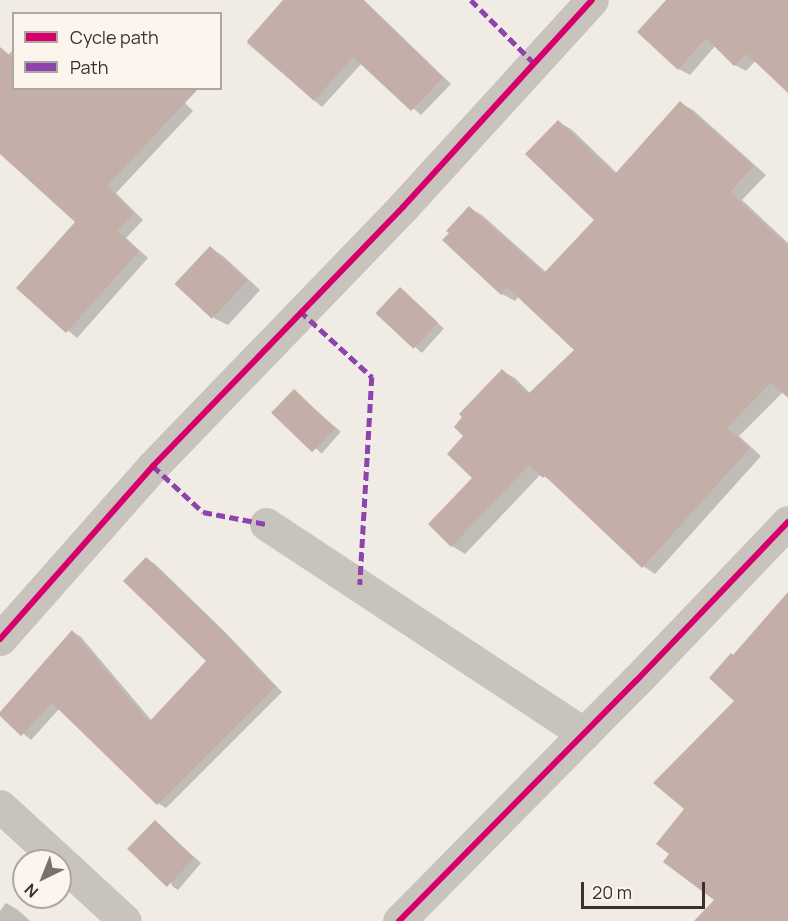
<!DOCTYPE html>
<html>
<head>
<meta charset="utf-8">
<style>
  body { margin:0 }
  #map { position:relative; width:788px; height:921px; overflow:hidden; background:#f0ebe5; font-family:Manrope,sans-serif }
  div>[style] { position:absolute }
  .shadow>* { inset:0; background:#0003; transform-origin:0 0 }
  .building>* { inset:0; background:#c3afa7; transform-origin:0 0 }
  .minor>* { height:33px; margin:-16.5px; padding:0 16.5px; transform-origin:16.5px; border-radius:16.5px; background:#c9c3be }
  .quiet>* { height:4.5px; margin-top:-2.25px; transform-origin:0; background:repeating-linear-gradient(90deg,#8e44ad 0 9px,transparent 0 13.5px) }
  .cycleway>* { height:6px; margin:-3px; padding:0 3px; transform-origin:3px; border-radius:3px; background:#d6006c }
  span { translate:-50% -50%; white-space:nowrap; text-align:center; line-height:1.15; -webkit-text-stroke:6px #fbf5ee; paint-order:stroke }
  .legend { position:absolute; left:12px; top:12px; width:210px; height:78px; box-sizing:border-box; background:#fbf5ee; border:2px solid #aea6a0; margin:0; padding:8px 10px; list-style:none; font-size:18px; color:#3b302b }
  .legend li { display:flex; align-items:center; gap:12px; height:30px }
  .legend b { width:30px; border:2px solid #aea6a0 }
  .north { position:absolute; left:12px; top:849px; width:60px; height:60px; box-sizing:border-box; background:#fbf5ee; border:2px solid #aea6a0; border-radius:50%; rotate:223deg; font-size:16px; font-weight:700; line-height:24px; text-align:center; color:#3b302b }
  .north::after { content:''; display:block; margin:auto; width:21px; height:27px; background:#7a716c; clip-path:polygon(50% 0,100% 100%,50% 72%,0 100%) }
  .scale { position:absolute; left:581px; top:882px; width:124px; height:27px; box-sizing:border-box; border:3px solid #3b302b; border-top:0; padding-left:8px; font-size:18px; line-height:21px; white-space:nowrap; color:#3b302b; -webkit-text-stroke:4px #fbf5ee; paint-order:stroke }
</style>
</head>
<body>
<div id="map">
  <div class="shadow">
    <div style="clip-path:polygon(287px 0,364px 0,451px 84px,421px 115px,362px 63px,322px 107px,247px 43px)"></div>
    <div style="clip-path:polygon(668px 0,788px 0,788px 91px,756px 60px,746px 71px,735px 65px,716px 45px,690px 75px,679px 69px,639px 32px)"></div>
    <div style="clip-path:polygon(14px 49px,14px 88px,170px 88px,193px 111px,116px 193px,143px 220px,126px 238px,148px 258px,77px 338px,18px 288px,77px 222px,0 152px,0 63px)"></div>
    <div style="clip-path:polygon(680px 103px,693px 110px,766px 175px,742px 200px,788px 243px,788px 387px,739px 436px,761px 456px,655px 574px,643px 566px,554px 483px,541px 474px,465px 554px,452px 546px,430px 524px,474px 477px,466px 436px,502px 371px,515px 378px,530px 393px,576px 350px,519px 296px,515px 301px,502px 294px,469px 208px,482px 215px,547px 273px,596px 220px,558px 122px,571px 129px,617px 173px)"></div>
    <div style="clip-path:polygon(210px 248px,223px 256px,260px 290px,228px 325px,214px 318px)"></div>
    <div style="left:400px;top:289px;width:59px;height:33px;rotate:42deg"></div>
    <div style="left:294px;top:391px;width:62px;height:29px;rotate:41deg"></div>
    <div style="clip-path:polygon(147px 559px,155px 564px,227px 634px,282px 692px,166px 808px,158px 803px,59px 709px,31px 740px,0 714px,73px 632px,81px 637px,152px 721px,208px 661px)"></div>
    <div style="clip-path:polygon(155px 822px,201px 863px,178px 890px,172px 886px)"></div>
    <div style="clip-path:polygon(6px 903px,18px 910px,30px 921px,0 921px,0 911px)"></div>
  </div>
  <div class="building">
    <div style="clip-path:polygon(283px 0,363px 0,443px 78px,411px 111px,353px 57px,314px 101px,247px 41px)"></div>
    <div style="clip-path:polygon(666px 0,788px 0,788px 93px,747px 54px,734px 66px,706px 38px,678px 70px,637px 32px)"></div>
    <div style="clip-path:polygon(0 47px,14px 59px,14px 88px,199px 88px,107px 186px,134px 214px,117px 231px,139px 251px,66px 333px,16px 288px,75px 222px,0 154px)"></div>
    <div style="clip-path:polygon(680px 101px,754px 166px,730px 192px,788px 246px,788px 398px,771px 382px,727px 428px,750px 448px,642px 568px,545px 476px,543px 478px,529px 465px,451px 547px,428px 524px,472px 478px,447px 454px,463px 436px,454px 427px,462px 417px,459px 414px,502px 369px,528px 394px,574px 350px,507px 287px,501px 295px,442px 240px,449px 233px,446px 231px,469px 206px,544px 273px,594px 220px,525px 154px,558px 120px,615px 174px)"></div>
    <div style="left:210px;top:246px;width:51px;height:52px;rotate:43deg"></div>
    <div style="left:400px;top:287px;width:52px;height:36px;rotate:43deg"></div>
    <div style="left:294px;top:389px;width:57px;height:33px;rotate:44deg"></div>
    <div style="clip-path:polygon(146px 557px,219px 627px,275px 687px,157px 805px,52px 703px,21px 736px,0 716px,0 712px,72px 630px,149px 722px,206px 661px,123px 581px)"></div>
    <div style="clip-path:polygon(788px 592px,788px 921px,694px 921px,714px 900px,663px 862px,669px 854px,656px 844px,684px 809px,653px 783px,734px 701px,709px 678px,731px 653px,733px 655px)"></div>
    <div style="left:155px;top:820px;width:55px;height:40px;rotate:44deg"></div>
  </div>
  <div class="minor">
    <div style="left:266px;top:524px;width:381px;rotate:33.4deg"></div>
    <div style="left:0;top:639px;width:231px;rotate:-48.5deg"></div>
    <div style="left:153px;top:466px;width:360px;rotate:-46deg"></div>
    <div style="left:403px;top:207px;width:280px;rotate:-47.6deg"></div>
    <div style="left:0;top:806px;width:81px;rotate:42.5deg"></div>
    <div style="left:60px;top:861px;width:88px;rotate:42.7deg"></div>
    <div style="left:399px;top:921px;width:337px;rotate:-45.4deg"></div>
    <div style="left:636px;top:681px;width:220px;rotate:-46.3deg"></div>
  </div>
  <div class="quiet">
    <div style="left:471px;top:0;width:91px;rotate:45deg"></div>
    <div style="left:300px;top:311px;width:98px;rotate:42.5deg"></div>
    <div style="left:372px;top:377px;width:208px;rotate:93.3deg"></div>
    <div style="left:153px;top:466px;width:68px;rotate:42.6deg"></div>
    <div style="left:203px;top:512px;width:64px;rotate:10.8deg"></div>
  </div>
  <div class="cycleway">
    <div style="left:0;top:639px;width:231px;rotate:-48.5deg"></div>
    <div style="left:153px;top:466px;width:360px;rotate:-46deg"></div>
    <div style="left:403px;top:207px;width:280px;rotate:-47.6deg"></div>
    <div style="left:399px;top:921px;width:337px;rotate:-45.4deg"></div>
    <div style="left:636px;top:681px;width:220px;rotate:-46.3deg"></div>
  </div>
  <ul class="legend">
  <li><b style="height:8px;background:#d6006c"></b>Cycle path</li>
  <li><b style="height:8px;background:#8e44ad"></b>Path</li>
  </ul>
  <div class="north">N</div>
  <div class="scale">20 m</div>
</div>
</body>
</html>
